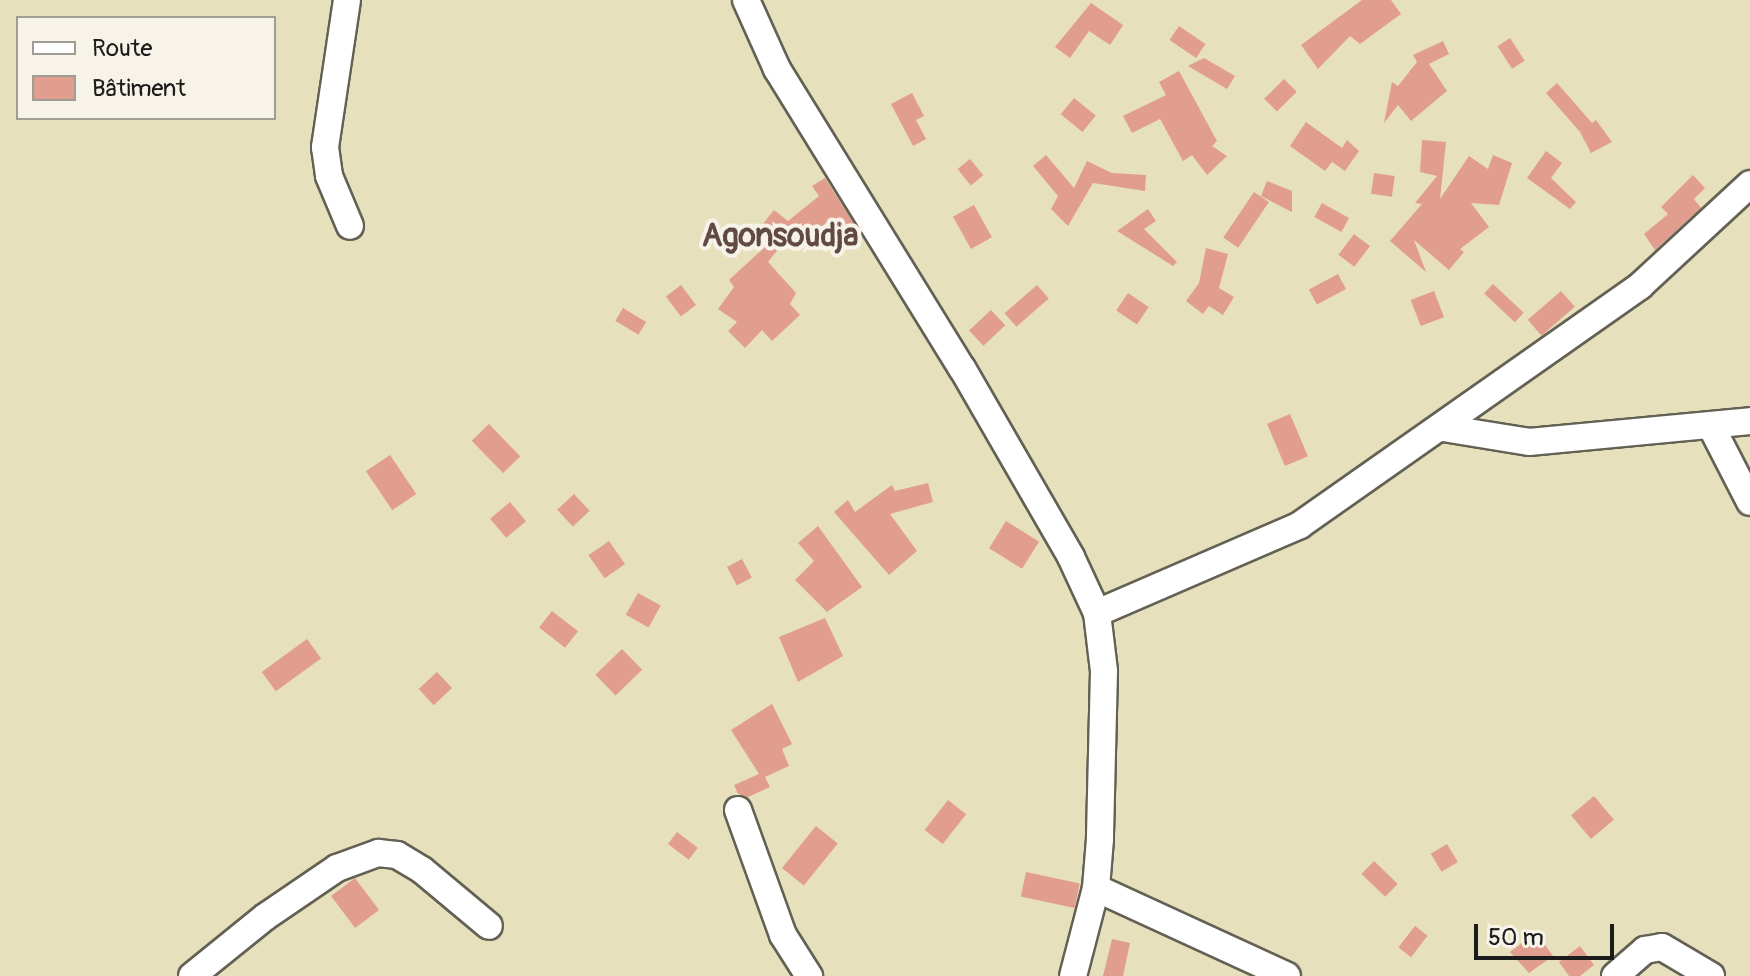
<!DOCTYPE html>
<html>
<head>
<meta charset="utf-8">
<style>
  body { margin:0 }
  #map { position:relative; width:1750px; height:976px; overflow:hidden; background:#e7e0bd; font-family:Pangolin,sans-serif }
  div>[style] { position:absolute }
  .building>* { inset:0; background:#e19e8f; transform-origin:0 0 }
  .roads { filter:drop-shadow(2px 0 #636154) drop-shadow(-2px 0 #636154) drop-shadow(0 2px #636154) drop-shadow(0 -2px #636154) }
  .minor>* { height:26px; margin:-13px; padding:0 13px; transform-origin:13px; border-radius:13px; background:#fff }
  span { translate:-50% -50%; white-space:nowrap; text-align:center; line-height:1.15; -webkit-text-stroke:8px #f7f3e8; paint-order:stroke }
  .quarter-label { font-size:32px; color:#614a44; font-weight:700 }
  .legend { position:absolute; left:16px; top:16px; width:260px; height:104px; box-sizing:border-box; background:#f7f3e8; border:2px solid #9f9d96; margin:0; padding:10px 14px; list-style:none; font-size:24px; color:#1c1c1c }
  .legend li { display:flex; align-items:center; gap:16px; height:40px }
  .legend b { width:40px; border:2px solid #9f9d96 }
  .scale { position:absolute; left:1474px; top:924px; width:140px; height:36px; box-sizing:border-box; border:4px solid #1c1c1c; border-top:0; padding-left:10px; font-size:24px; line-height:28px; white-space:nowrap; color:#1c1c1c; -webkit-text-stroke:6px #f7f3e8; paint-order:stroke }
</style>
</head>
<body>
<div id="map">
  <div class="building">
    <div style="clip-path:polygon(1362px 0,1391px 0,1401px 14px,1360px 44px,1350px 36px,1318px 69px,1301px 45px)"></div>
    <div style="clip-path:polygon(1091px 3px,1123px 25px,1110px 45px,1089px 31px,1070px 58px,1055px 47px)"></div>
    <div style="left:1179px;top:26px;width:32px;height:17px;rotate:34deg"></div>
    <div style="left:1510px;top:38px;width:27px;height:15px;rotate:57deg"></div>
    <div style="clip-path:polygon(1443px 41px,1449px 54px,1429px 64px,1447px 91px,1411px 121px,1398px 105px,1384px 123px,1392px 82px,1398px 86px,1417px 62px,1413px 55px)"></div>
    <div style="clip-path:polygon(1204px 58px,1235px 76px,1227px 89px,1188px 66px)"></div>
    <div style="clip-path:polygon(1179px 71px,1217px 141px,1212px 146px,1227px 156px,1207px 175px,1192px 155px,1183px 161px,1160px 119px,1132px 133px,1123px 116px,1166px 95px,1159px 82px)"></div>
    <div style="left:1284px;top:79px;width:18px;height:28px;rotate:45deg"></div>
    <div style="clip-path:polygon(1557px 83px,1592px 123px,1596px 120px,1612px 142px,1591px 153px,1580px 132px,1546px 93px)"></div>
    <div style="clip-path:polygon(912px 93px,924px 116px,916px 120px,926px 139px,913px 146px,891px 104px)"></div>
    <div style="left:1074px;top:98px;width:28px;height:21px;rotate:39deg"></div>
    <div style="clip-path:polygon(1306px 122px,1342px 148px,1347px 140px,1359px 151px,1345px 171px,1332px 162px,1325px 171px,1290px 146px)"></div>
    <div style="clip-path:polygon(1422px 140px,1446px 142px,1440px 199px,1469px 156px,1488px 169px,1493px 155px,1512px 163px,1499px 205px,1471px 203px,1489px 227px,1460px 249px,1464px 252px,1449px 270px,1414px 240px,1426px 272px,1390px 241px,1422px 204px,1415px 203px,1437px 176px,1420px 172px)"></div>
    <div style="clip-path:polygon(1546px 151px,1562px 163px,1551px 178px,1576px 202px,1570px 209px,1527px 178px)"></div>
    <div style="clip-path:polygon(1046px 155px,1074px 188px,1087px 161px,1112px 173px,1146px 175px,1145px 191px,1093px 183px,1068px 226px,1051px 209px,1058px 196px,1033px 166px)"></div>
    <div style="left:970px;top:159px;width:21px;height:16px;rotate:51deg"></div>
    <div style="left:1374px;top:173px;width:21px;height:21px;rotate:8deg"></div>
    <div style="clip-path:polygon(1693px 175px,1705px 188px,1694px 199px,1701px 208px,1655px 250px,1644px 234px,1668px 214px,1661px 207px)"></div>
    <div style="clip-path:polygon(825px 178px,860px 233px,847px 241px,832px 218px,799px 245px,790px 234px,768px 262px,796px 293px,790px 304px,800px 315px,772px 341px,762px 330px,745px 348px,728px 331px,737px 322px,718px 309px,734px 287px,729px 280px,768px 244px,755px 234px,774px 210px,788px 221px,819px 196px,812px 186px)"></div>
    <div style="clip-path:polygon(1267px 181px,1292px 191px,1292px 212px,1261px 196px)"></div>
    <div style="left:1254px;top:192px;width:18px;height:55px;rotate:34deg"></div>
    <div style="left:1322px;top:203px;width:31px;height:16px;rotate:29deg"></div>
    <div style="left:974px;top:205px;width:37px;height:24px;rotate:61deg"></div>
    <div style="clip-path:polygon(1148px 209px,1156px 221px,1144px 229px,1177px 262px,1173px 266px,1117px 231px)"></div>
    <div style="left:1354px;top:234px;width:20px;height:26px;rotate:37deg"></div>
    <div style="clip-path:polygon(1206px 248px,1228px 254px,1219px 288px,1234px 297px,1223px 315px,1209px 306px,1203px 314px,1186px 301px,1199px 283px)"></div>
    <div style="left:1338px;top:274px;width:17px;height:33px;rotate:62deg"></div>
    <div style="left:1493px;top:284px;width:42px;height:13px;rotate:43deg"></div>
    <div style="left:681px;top:285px;width:25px;height:19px;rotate:53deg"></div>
    <div style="left:1037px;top:285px;width:18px;height:43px;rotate:49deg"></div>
    <div style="left:1434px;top:291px;width:28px;height:25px;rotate:69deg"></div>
    <div style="left:1561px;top:291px;width:21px;height:44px;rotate:49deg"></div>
    <div style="left:1128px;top:293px;width:25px;height:21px;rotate:34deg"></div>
    <div style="left:623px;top:308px;width:27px;height:15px;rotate:31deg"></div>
    <div style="left:991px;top:310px;width:21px;height:30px;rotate:47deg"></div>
    <div style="left:1290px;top:414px;width:46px;height:25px;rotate:67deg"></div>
    <div style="left:489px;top:424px;width:45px;height:24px;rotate:46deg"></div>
    <div style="left:390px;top:455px;width:47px;height:29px;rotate:56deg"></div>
    <div style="clip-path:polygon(928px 483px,933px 502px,890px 514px,917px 551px,889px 575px,834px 512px,848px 500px,855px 512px,892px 485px,895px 491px)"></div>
    <div style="left:574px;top:494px;width:23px;height:23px;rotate:47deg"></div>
    <div style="left:510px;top:502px;width:25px;height:26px;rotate:50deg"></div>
    <div style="left:1006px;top:521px;width:39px;height:32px;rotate:32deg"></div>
    <div style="clip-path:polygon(818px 526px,862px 587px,827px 612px,795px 580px,814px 561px,798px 543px)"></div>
    <div style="left:609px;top:541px;width:28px;height:25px;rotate:55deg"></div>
    <div style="left:742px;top:559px;width:21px;height:17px;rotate:62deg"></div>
    <div style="left:638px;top:593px;width:26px;height:25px;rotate:29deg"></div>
    <div style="left:552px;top:611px;width:33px;height:21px;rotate:38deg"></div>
    <div style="clip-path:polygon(825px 618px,843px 656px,798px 682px,779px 637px)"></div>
    <div style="left:307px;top:639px;width:24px;height:56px;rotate:54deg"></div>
    <div style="left:622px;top:649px;width:29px;height:37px;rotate:46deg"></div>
    <div style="left:437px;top:672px;width:22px;height:25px;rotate:47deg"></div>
    <div style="clip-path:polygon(772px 704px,792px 744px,782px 749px,789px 766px,765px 777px,770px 787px,748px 797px,738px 794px,734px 785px,759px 774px,731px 730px)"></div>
    <div style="left:1594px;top:796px;width:31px;height:30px;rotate:50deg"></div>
    <div style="left:948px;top:800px;width:23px;height:38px;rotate:38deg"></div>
    <div style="left:816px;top:826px;width:28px;height:54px;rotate:39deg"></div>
    <div style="left:677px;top:832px;width:26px;height:15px;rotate:37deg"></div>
    <div style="left:1447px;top:844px;width:21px;height:19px;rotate:59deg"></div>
    <div style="left:1374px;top:861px;width:33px;height:18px;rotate:44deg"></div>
    <div style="left:1026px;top:872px;width:55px;height:25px;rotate:12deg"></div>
    <div style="left:355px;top:878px;width:40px;height:30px;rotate:53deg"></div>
    <div style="left:1415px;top:926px;width:16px;height:27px;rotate:38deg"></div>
    <div style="clip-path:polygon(1536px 932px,1553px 956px,1529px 973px,1510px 952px)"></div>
    <div style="clip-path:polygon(1112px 939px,1130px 943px,1123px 976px,1103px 976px)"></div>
    <div style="clip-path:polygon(1580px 946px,1594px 965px,1580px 976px,1569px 976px,1559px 962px)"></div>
  </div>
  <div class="roads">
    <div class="minor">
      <div style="left:347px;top:0;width:149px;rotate:98.5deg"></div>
      <div style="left:325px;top:147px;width:29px;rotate:82deg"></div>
      <div style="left:329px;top:176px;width:54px;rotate:67.2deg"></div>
      <div style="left:746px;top:0;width:76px;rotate:65.8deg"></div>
      <div style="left:777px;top:69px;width:352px;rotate:58.3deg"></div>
      <div style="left:962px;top:368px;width:218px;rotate:60deg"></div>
      <div style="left:1071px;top:557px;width:62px;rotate:65.1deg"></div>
      <div style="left:1097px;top:613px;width:58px;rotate:83.1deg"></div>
      <div style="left:1104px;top:671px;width:168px;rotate:91.4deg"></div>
      <div style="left:1100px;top:839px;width:49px;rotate:94.7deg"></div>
      <div style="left:1096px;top:888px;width:91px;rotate:104.6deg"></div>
      <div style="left:1443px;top:428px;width:87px;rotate:9.2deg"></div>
      <div style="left:1529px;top:442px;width:222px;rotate:-5.4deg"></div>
      <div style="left:1712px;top:428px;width:83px;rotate:62.8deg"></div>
      <div style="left:1097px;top:613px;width:221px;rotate:-23.4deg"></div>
      <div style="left:1300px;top:525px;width:416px;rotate:-35.1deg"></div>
      <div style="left:1640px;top:286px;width:150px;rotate:-42.8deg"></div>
      <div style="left:738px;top:810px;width:133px;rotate:70.2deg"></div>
      <div style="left:783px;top:935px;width:49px;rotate:57.6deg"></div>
      <div style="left:1096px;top:888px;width:210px;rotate:24.7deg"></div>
      <div style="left:192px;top:976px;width:94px;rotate:-38.9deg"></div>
      <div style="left:265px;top:917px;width:87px;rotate:-34.2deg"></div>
      <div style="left:337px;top:868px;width:44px;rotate:-20.1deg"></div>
      <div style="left:378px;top:853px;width:19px;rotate:6deg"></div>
      <div style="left:397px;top:855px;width:29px;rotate:31deg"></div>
      <div style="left:422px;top:870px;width:87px;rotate:39.9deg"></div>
      <div style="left:1615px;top:976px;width:40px;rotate:-41deg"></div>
      <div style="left:1645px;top:950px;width:17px;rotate:-10deg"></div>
      <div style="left:1662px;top:947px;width:57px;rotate:30.6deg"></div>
    </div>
  </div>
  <div class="quarter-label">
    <span style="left:780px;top:236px">Agonsoudja</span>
  </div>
  <ul class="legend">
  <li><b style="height:10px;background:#fff"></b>Route</li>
  <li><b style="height:22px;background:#e19e8f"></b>Bâtiment</li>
  </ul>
  <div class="scale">50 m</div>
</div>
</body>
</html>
